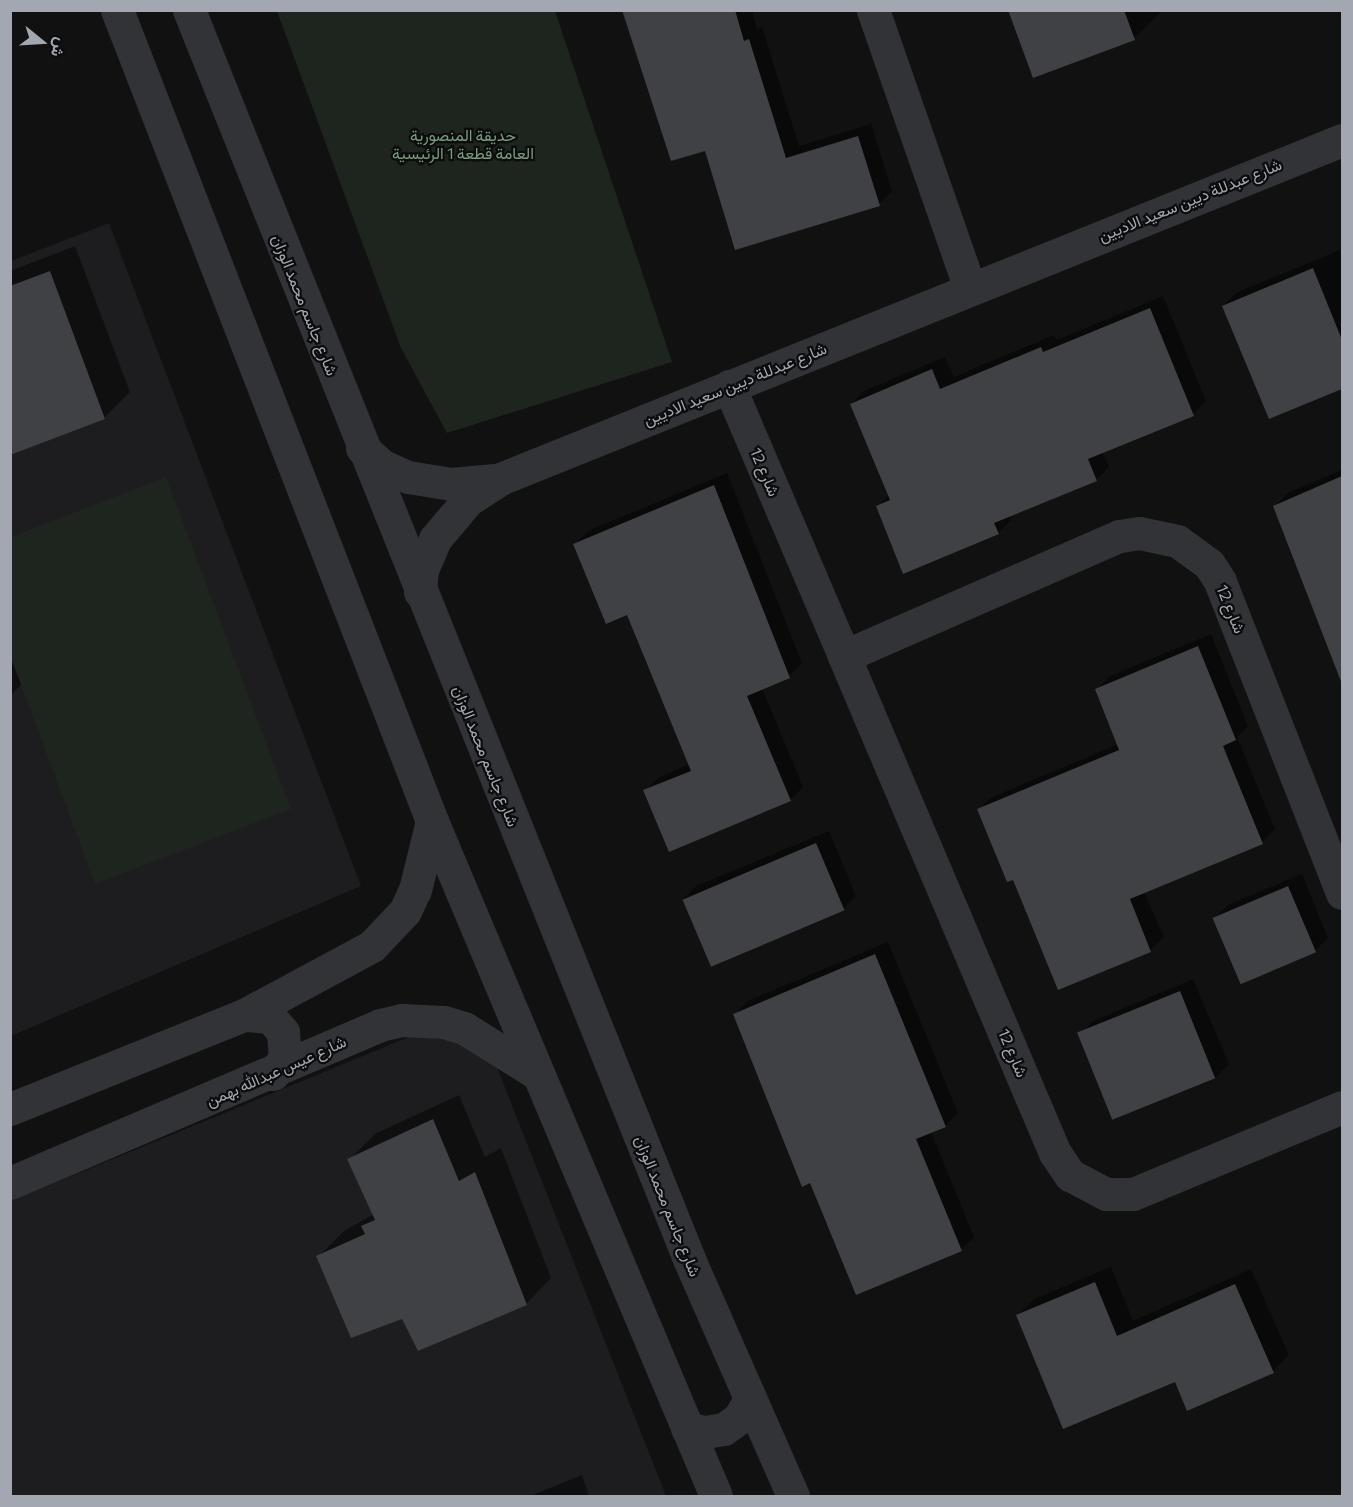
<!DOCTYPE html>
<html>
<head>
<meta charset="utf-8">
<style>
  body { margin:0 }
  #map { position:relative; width:1353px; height:1507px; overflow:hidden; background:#111112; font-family:Commissioner,Vazirmatn,sans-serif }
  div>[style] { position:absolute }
  .built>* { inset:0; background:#1d1d1f }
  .green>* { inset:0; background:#1d251e }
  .shadow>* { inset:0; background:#0007 }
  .building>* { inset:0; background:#404145; transform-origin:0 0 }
  .minor>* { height:33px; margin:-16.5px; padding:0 16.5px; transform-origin:16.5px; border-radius:16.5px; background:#323337 }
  span { translate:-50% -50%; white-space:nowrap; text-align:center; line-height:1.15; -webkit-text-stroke:4.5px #0c0c0d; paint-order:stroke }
  .park-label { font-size:16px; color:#7a9d7d }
  .street-label { font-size:16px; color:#a2a7b2 }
  .frame { position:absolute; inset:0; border:12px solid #a2a7b2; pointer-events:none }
  .north { position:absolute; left:12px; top:12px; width:60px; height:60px; -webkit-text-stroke:4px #0c0c0d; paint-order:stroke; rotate:108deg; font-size:16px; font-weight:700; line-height:24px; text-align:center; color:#a2a7b2 }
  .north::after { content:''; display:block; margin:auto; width:21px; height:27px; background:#a2a7b2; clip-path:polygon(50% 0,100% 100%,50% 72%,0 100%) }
</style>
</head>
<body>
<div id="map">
  <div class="built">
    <div style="clip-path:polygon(109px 223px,361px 886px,11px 1036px,11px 261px)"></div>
    <div style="clip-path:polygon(426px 1030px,489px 1047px,666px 1496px,11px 1496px,11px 1201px)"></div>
  </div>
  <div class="green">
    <div style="clip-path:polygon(277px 11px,555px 11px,672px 362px,447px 433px,401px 348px)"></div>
    <div style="clip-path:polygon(166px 477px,291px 809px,95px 884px,11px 658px,11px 537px)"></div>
  </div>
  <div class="shadow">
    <div style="clip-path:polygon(624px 10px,752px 10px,757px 29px,762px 27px,799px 146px,871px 124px,892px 191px,879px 204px,706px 149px)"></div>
    <div style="clip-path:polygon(1010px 10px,1159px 10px,1160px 13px,1134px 38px)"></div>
    <div style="clip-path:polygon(75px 246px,130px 392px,104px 418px,10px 453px,10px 271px)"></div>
    <div style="clip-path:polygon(1342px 249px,1342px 387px,1269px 417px,1223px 306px,1236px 293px)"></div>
    <div style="clip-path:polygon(1163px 296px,1206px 401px,1193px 414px,1102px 452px,1109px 467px,1096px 480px,1009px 516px,1011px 520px,998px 533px,878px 507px,889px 495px,851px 404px,864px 391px,945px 357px,954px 377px,1054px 335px,1057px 340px)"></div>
    <div style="clip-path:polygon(1342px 470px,1342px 681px,1275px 506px,1288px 493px)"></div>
    <div style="clip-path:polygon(727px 473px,802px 663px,789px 676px,762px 688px,803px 787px,790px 800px,645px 791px,658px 778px,690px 764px,628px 613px,575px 544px,588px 531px)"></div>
    <div style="clip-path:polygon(1211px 634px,1248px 726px,1237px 737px,1275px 829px,1262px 842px,1144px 892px,1164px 937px,1150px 950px,1059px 988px,1014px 878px,979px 810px,992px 797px,1119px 744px,1097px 689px,1110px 676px)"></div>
    <div style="clip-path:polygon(10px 656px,21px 685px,10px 696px)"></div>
    <div style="clip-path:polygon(829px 831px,856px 896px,843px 909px,683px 899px,696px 886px)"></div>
    <div style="clip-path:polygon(1302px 874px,1328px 938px,1315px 951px,1215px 918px,1228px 905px)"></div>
    <div style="clip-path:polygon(888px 942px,958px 1113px,945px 1126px,931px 1132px,974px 1237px,961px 1250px,811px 1181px,735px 1014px,748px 1001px)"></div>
    <div style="clip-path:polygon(1193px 979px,1229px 1064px,1216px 1077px,1080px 1034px,1093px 1021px)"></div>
    <div style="clip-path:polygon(459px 1095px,485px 1157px,501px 1148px,551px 1278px,526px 1304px,403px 1317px,318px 1257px,344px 1231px,374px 1214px,349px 1160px,375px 1134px)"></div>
    <div style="clip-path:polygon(1111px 1267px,1133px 1321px,1251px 1269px,1289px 1355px,1273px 1371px,1176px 1380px,1018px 1315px,1034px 1299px)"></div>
    <div style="clip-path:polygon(582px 1475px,589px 1496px,530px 1496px)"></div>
  </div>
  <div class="building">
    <div style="clip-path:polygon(622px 10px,735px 10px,744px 41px,749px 39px,786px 158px,858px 136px,880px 206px,735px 250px,705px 151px,671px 161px)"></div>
    <div style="clip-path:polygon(1008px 10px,1124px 10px,1135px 40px,1033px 78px)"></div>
    <div style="clip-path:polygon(1313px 268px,1342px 340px,1342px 389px,1269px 419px,1222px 306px)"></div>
    <div style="clip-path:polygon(50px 271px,105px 419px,10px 455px,10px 286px)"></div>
    <div style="clip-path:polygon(1150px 308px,1194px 416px,1088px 459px,1097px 481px,994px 523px,999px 534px,903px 574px,876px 506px,890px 500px,850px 404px,932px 369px,940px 389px,1041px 347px,1043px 352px)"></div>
    <div style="clip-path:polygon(1342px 476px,1342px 684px,1273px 506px)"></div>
    <div style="clip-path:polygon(714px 485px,790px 678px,747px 696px,791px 801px,669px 852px,643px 790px,691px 771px,627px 615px,606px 624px,573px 544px)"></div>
    <div style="clip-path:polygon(1198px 646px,1236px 740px,1223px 746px,1263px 844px,1130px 899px,1151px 952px,1058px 990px,1013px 880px,1007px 882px,977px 809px,1119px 750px,1095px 689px)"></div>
    <div style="left:816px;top:843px;width:73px;height:145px;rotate:67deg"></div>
    <div style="left:1288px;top:886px;width:72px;height:82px;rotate:67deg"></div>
    <div style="clip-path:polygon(875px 954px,946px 1127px,916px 1139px,962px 1251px,856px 1295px,810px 1183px,802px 1187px,733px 1014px)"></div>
    <div style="left:1180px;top:991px;width:94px;height:111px;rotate:68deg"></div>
    <div style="clip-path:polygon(433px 1119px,459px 1181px,475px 1172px,527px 1305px,418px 1351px,402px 1319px,351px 1338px,316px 1256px,365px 1234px,361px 1226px,375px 1220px,347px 1159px)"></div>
    <div style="clip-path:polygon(1095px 1282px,1117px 1336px,1235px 1284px,1274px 1373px,1187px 1411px,1175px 1382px,1063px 1429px,1016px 1315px)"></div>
  </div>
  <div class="minor">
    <div style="left:117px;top:10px;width:870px;rotate:68.77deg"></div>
    <div style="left:432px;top:821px;width:732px;rotate:67.18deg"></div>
    <div style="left:189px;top:10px;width:1345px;rotate:68.18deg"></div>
    <div style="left:689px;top:1259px;width:259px;rotate:66.3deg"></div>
    <div style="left:873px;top:10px;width:294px;rotate:70.8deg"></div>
    <div style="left:729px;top:386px;width:293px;rotate:66.9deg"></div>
    <div style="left:362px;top:448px;width:28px;rotate:41deg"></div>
    <div style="left:383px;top:466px;width:27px;rotate:24deg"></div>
    <div style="left:408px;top:477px;width:44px;rotate:9.2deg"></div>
    <div style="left:451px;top:484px;width:44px;rotate:-5.2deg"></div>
    <div style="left:420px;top:592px;width:22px;rotate:-85deg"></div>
    <div style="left:422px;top:570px;width:34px;rotate:-67deg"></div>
    <div style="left:435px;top:539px;width:51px;rotate:-49.8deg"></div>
    <div style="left:468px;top:500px;width:38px;rotate:-33deg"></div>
    <div style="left:500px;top:479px;width:908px;rotate:-21.93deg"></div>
    <div style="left:1342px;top:893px;width:335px;rotate:-111.4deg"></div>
    <div style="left:1220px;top:581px;width:20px;rotate:-123deg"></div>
    <div style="left:1209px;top:564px;width:39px;rotate:-144deg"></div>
    <div style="left:1177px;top:541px;width:39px;rotate:-168deg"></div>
    <div style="left:1139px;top:533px;width:20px;rotate:171deg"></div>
    <div style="left:1119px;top:536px;width:300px;rotate:156.4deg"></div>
    <div style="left:844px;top:656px;width:540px;rotate:67deg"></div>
    <div style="left:1055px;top:1153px;width:27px;rotate:56deg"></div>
    <div style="left:1070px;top:1175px;width:41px;rotate:27.8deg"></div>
    <div style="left:1106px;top:1194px;width:27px"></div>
    <div style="left:1133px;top:1194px;width:226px;rotate:-22.6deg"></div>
    <div style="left:244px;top:1015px;width:26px;rotate:4deg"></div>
    <div style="left:270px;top:1017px;width:20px;rotate:49deg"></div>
    <div style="left:283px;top:1032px;width:26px;rotate:86deg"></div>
    <div style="left:285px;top:1058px;width:20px;rotate:127deg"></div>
    <div style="left:10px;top:1109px;width:252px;rotate:-21.9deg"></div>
    <div style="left:244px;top:1015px;width:145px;rotate:-28.3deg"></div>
    <div style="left:372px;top:946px;width:48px;rotate:-46.7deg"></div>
    <div style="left:405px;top:911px;width:23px;rotate:-65deg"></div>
    <div style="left:415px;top:890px;width:71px;rotate:-76.2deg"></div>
    <div style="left:10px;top:1183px;width:402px;rotate:-23.1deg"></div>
    <div style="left:380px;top:1025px;width:22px;rotate:-13deg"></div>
    <div style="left:401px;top:1020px;width:43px;rotate:2.7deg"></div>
    <div style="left:444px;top:1022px;width:21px;rotate:17deg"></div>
    <div style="left:464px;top:1028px;width:87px;rotate:31.9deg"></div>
    <div style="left:687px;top:1428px;width:18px;rotate:13deg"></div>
    <div style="left:705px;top:1432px;width:19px;rotate:-9deg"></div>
    <div style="left:724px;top:1429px;width:19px;rotate:-36deg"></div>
    <div style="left:739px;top:1418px;width:20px;rotate:-60deg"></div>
  </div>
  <div class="park-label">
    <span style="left:463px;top:144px">حديقة المنصورية<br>العامة قطعة 1 الرئيسية</span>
  </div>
  <div class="street-label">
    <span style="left:1190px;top:200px;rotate:-22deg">شارع عبدللة ديين سعيد الاديين</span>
    <span style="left:305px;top:305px;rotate:68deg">شارع جاسم محمد الوزان</span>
    <span style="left:735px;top:384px;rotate:-22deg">شارع عبدللة ديين سعيد الاديين</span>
    <span style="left:765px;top:472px;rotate:67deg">شارع 12</span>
    <span style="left:1231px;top:609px;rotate:68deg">شارع 12</span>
    <span style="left:486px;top:756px;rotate:68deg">شارع جاسم محمد الوزان</span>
    <span style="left:1013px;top:1053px;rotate:67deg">شارع 12</span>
    <span style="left:276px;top:1071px;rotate:-24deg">شارع عيس عبدالله بهمن</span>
    <span style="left:668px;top:1206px;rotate:68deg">شارع جاسم محمد الوزان</span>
  </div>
  <div class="frame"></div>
  <div class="north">ش</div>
</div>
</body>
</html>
